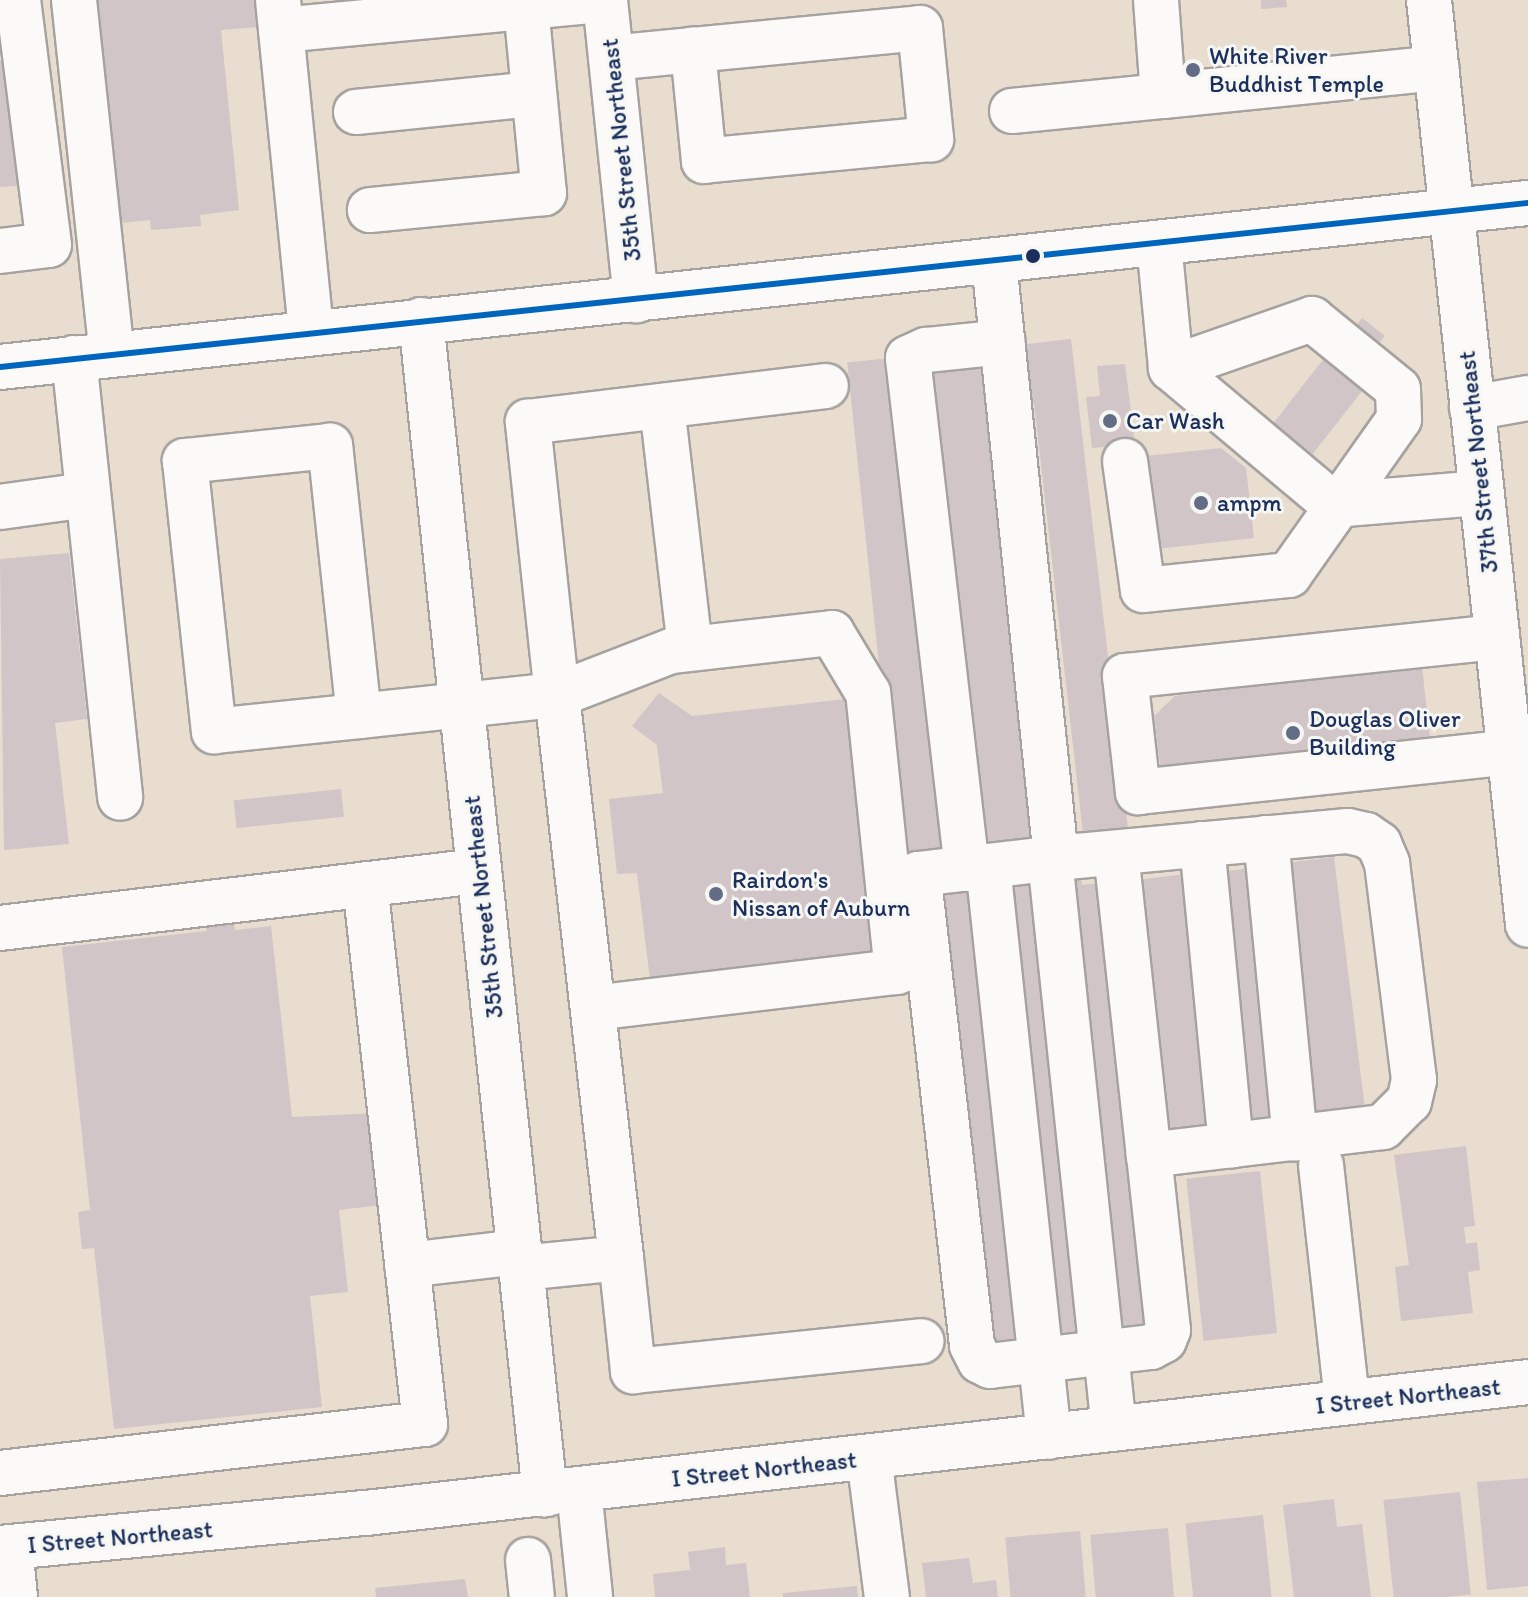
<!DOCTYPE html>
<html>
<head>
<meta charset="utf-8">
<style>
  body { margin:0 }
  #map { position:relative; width:1528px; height:1597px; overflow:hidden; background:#e8ddce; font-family:Itim,sans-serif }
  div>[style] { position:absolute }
  .building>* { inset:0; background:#d1c5c8; transform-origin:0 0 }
  .roads { filter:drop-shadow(2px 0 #a5a29f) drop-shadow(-2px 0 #a5a29f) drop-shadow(0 2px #a5a29f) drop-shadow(0 -2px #a5a29f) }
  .minor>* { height:44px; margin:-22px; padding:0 22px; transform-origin:22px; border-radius:22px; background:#fcfaf8 }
  .major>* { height:44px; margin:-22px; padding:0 22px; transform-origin:22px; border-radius:22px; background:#fcfaf8 }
  .bus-1>* { height:6px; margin:-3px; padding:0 3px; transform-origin:3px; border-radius:3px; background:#0065bd }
  .dots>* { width:22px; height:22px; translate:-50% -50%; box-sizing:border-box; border:4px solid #f6f6f2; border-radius:50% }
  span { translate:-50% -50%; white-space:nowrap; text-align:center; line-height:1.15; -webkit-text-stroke:6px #f6f6f2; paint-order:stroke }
  .poi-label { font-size:24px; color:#1b2f5e }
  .left { translate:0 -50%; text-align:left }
  .street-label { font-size:24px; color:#1b2f5e }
</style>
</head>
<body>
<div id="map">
  <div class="building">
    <div style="clip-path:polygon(87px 0,267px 0,270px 26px,221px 30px,239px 210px,200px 215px,201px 226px,151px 230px,150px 220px,111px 224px)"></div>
    <div style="clip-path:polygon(1261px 0,1286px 0,1287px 7px,1261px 9px)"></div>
    <div style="clip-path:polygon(13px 59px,27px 185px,0 187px,0 61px)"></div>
    <div style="left:1362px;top:318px;width:29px;height:25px;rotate:38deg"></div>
    <div style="clip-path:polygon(1071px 339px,1129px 837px,1084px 842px,1034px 403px,1025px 404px,1019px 345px)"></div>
    <div style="left:1329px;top:352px;width:50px;height:92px;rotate:38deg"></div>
    <div style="left:891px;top:358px;width:501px;height:44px;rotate:84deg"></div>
    <div style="left:982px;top:362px;width:486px;height:60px;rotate:83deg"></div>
    <div style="clip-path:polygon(1125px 364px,1135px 444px,1092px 448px,1086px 397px,1100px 396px,1097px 366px)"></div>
    <div style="clip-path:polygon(1221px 448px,1246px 468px,1254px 538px,1157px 549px,1146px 456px)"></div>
    <div style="clip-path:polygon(69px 553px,87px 719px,55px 723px,69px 844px,4px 850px,0 559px)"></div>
    <div style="clip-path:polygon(1422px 666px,1431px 749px,1162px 778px,1154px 716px,1175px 696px)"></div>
    <div style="clip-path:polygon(659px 693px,692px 716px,846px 699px,877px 955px,650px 980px,637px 873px,617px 874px,609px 799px,663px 793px,657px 745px,632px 726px)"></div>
    <div style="left:341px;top:789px;width:28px;height:108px;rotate:84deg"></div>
    <div style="left:1334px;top:857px;width:257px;height:58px;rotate:83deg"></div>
    <div style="left:1251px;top:868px;width:254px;height:36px;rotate:83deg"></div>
    <div style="left:1186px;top:874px;width:255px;height:52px;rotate:83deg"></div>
    <div style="clip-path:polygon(1081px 878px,1082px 885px,1100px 883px,1150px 1325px,1114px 1328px,1063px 880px)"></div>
    <div style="left:1036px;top:879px;width:455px;height:35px;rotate:84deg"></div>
    <div style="left:973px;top:887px;width:454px;height:36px;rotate:84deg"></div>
    <div style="clip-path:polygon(233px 917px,235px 930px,271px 926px,292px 1117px,379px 1113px,389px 1204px,339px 1210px,348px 1292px,310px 1296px,322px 1407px,114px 1429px,94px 1248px,82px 1249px,78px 1212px,90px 1210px,62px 947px,207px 931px,205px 920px)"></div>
    <div style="clip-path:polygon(1466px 1146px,1475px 1226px,1464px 1227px,1466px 1244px,1477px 1242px,1480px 1270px,1468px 1272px,1473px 1313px,1401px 1321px,1395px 1267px,1409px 1265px,1394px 1155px)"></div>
    <div style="left:1260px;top:1171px;width:163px;height:74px;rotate:84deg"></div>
    <div style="clip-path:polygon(1528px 1478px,1528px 1586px,1487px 1590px,1477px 1482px)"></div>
    <div style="left:1460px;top:1492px;width:103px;height:77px;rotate:84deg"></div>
    <div style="clip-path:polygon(1334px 1499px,1337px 1527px,1362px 1524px,1371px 1597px,1294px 1597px,1283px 1505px)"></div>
    <div style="left:1263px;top:1515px;width:82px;height:78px;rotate:84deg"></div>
    <div style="left:1168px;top:1528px;width:69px;height:78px;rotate:85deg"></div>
    <div style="left:1080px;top:1531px;width:66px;height:75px;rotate:85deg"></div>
    <div style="clip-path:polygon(725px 1547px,726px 1565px,746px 1563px,750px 1597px,655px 1597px,653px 1574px,690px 1570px,688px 1552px)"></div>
    <div style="clip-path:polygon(969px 1558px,973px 1583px,996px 1580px,998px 1597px,926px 1597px,922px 1563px)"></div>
    <div style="clip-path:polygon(465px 1579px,468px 1597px,376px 1597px,375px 1588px)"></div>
    <div style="clip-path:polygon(857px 1586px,858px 1597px,783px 1597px,783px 1593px)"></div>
  </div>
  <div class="roads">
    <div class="minor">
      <div style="left:74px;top:0;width:356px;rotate:83.9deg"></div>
      <div style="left:278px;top:0;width:334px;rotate:84.3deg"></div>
      <div style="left:526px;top:0;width:7px;rotate:90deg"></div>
      <div style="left:526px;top:7px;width:75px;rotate:-5.3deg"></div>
      <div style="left:605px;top:0;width:302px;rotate:84.1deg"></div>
      <div style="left:1156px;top:0;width:96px;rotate:85.8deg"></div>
      <div style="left:1163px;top:96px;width:275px;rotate:-5.8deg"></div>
      <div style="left:281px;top:30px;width:246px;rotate:-5.4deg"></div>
      <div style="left:526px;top:7px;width:187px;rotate:84.5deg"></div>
      <div style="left:544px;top:193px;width:175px;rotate:174.4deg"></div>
      <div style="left:611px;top:58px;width:82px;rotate:-5.6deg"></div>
      <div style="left:693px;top:50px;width:228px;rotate:-5.5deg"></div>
      <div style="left:920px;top:28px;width:112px;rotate:84.3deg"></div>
      <div style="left:931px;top:139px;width:228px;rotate:174.5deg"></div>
      <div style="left:704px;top:161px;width:112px;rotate:-95.7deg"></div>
      <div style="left:1012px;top:111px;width:152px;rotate:-5.7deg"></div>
      <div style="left:356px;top:112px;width:179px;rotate:-5.8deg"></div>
      <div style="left:1159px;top:243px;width:126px;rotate:84.5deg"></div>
      <div style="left:1171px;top:368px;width:213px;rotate:40deg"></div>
      <div style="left:1334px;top:505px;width:147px;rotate:-4.7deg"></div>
      <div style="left:0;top:251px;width:49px;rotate:-7deg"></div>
      <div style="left:49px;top:245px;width:247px;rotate:-97.2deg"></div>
      <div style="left:994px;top:262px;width:599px;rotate:84.06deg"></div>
      <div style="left:1056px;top:858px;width:293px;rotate:-5.3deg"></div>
      <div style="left:1348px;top:831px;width:18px;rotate:13deg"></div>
      <div style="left:1366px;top:835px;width:16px;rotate:35deg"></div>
      <div style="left:1379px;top:844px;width:21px;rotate:67deg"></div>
      <div style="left:1387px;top:863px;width:219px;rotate:82.9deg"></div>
      <div style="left:1414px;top:1080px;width:22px;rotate:103deg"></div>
      <div style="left:1409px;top:1101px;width:37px;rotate:135deg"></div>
      <div style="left:1383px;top:1127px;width:236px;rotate:173.2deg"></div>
      <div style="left:1149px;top:1155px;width:176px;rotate:83.8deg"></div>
      <div style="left:1168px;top:1330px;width:11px;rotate:112deg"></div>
      <div style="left:1164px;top:1340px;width:15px;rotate:152deg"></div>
      <div style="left:1151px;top:1347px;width:162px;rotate:173.3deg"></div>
      <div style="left:990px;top:1366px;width:11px;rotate:-153deg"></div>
      <div style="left:980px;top:1361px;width:18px;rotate:-117deg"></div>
      <div style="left:972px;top:1345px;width:474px;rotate:-96.5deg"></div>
      <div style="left:918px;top:874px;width:139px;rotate:-6.6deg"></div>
      <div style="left:421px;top:320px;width:1181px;rotate:83.97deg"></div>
      <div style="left:74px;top:358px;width:442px;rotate:84deg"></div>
      <div style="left:662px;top:406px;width:244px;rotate:83.4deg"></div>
      <div style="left:1472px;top:408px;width:57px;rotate:-10.1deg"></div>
      <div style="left:1125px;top:461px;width:130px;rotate:82.1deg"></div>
      <div style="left:1143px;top:590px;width:147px;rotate:-5.9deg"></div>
      <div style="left:1289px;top:575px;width:191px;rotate:-54.8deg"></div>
      <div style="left:1399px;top:419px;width:30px;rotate:-92deg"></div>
      <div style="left:1398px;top:389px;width:111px;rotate:-140.9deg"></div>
      <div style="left:1312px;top:319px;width:149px;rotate:160.8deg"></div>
      <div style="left:0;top:507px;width:88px;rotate:-7.9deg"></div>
      <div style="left:1497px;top:637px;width:374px;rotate:174deg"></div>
      <div style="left:1125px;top:676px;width:117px;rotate:83.6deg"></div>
      <div style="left:1138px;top:792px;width:374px;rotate:-6.1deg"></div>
      <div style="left:359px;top:716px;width:272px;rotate:-96.1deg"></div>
      <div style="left:330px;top:446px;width:146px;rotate:174.1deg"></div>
      <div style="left:185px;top:461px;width:272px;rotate:83.9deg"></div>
      <div style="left:214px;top:731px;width:146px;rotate:-5.9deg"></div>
      <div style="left:359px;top:716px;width:199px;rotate:-6.1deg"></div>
      <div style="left:557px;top:695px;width:567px;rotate:83.51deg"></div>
      <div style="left:1266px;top:838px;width:302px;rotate:84.5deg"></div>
      <div style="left:1202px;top:844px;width:303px;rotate:84.5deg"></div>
      <div style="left:1116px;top:853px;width:304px;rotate:83.8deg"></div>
      <div style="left:1050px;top:859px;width:496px;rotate:84deg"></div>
      <div style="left:988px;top:866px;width:574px;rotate:83.9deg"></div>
      <div style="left:967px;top:869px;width:514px;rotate:-96.59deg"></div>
      <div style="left:908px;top:358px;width:20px;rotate:-24deg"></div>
      <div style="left:926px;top:350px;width:77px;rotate:-5.9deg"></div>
      <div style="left:0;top:928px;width:482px;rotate:-6.8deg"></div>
      <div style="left:593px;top:1008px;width:306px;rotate:-6.8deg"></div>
      <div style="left:897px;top:972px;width:281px;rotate:-95.9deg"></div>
      <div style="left:868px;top:693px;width:70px;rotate:-121deg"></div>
      <div style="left:832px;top:633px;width:162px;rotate:173.6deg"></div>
      <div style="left:671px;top:651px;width:122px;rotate:158.9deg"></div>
      <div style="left:557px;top:695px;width:275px;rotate:-96.1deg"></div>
      <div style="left:528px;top:422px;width:300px;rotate:-6.9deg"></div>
      <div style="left:1321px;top:1165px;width:238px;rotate:83.7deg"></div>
      <div style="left:407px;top:1265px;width:114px;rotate:-6.6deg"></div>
      <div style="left:521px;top:1268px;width:100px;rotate:-5.7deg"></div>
      <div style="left:621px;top:1258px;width:114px;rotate:83.9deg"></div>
      <div style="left:633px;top:1371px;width:290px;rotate:-5.9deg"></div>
      <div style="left:1106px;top:1352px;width:77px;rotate:84.1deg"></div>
      <div style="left:869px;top:1457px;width:141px;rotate:82.7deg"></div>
      <div style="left:0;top:1473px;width:428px;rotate:-6.6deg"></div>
      <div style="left:425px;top:1424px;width:543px;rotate:-96.34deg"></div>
      <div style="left:579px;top:1490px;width:108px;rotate:84.1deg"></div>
      <div style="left:10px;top:1547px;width:50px;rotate:84.3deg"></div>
      <div style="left:0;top:1548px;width:368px;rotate:-5.5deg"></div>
      <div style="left:366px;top:1513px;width:1169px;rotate:-6.43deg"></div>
      <div style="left:528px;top:1560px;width:37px;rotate:84deg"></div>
    </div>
    <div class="major">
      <div style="left:1429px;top:0;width:930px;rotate:83.89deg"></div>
      <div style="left:0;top:367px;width:1537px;rotate:-6.13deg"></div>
    </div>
  </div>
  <div class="bus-1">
    <div style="left:0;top:367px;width:1537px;rotate:-6.13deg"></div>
  </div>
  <div class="dots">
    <div style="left:1193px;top:70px;background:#636c85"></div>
    <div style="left:1033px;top:256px;background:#1b2f5e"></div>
    <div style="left:1110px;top:421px;background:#636c85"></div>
    <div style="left:1201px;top:503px;background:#636c85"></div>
    <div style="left:1293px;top:733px;background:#636c85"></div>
    <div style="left:716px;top:894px;background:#636c85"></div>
  </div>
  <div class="poi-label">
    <span class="left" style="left:1209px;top:70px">White River<br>Buddhist Temple</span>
    <span class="left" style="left:1126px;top:421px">Car Wash</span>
    <span class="left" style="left:1217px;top:503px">ampm</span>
    <span class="left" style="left:1309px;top:733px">Douglas Oliver<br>Building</span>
    <span class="left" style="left:732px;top:894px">Rairdon's<br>Nissan of Auburn</span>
  </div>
  <div class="street-label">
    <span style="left:621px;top:150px;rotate:-96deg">35th Street Northeast</span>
    <span style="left:1478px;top:462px;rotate:-96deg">37th Street Northeast</span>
    <span style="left:483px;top:907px;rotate:-96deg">35th Street Northeast</span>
    <span style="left:1408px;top:1396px;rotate:-6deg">I Street Northeast</span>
    <span style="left:764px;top:1469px;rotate:-6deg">I Street Northeast</span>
    <span style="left:120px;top:1537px;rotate:-5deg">I Street Northeast</span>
  </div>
</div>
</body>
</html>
